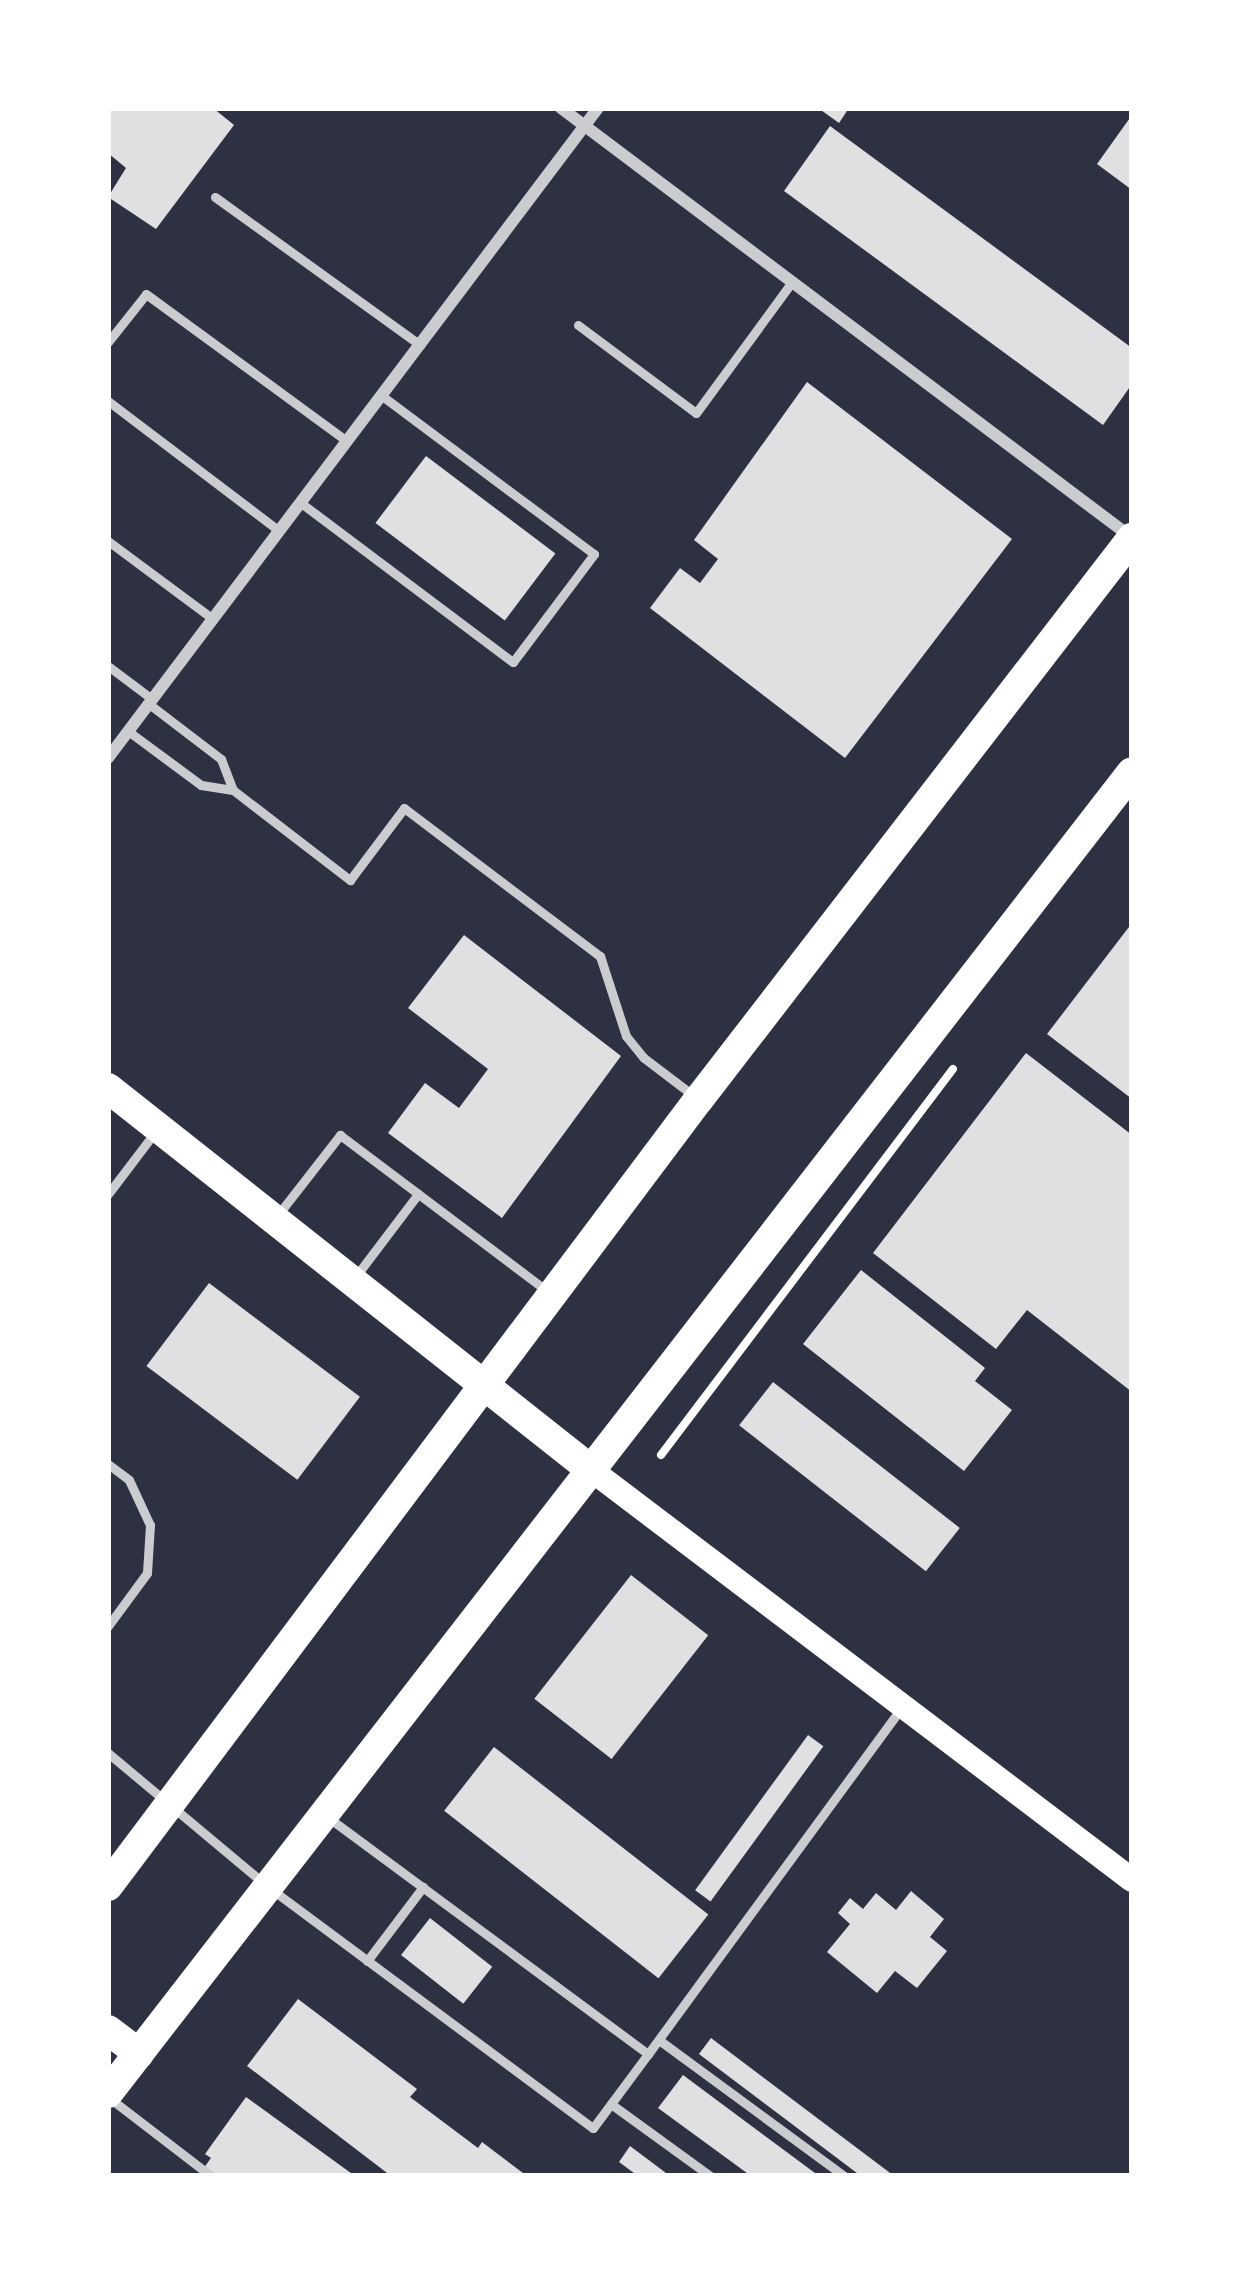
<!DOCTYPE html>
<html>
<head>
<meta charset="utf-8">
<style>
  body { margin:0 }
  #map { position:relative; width:1240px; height:2284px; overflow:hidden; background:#2d3142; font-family:Figtree,sans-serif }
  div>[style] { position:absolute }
  .building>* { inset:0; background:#e0e0e3; transform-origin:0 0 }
  .path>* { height:8px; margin:-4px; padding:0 4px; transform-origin:4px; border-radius:4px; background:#fff }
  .service>* { height:9px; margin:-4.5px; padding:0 4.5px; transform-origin:4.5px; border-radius:4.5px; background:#caccd0 }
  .minor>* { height:12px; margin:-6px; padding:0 6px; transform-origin:6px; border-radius:6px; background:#caccd0 }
  .secondary>* { height:24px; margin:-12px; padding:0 12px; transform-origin:12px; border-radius:12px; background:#fff }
  .primary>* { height:30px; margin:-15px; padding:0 15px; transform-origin:15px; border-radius:15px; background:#fff }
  span { translate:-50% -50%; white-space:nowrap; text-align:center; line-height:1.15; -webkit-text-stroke:12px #fff; paint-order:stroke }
  .frame { position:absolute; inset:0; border:111px solid #fff; pointer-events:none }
</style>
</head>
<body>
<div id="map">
  <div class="building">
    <div style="clip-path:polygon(108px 108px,213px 108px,234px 125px,156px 229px,108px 197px,126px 168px,108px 153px)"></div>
    <div style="clip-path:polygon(818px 108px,849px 108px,839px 123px)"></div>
    <div style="clip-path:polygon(1132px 115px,1132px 190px,1097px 164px)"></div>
    <div style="clip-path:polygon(830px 126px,1132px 348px,1132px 384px,1103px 425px,784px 191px)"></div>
    <div style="clip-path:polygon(807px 382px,1012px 539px,845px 758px,650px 608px,680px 568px,700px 583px,718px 559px,694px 540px)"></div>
    <div style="left:426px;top:456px;width:162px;height:84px;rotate:37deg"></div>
    <div style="clip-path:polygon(1132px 923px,1132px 1099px,1047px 1034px)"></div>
    <div style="clip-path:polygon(464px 935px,621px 1056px,502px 1218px,388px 1133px,425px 1083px,459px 1108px,488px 1069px,408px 1008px)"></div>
    <div style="clip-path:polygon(1026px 1053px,1132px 1135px,1132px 1392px,1027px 1310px,996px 1349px,873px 1253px)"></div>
    <div style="clip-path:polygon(861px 1270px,985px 1368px,975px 1381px,1012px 1410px,964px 1471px,803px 1344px)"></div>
    <div style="left:209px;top:1283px;width:189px;height:104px;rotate:37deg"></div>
    <div style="left:773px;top:1382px;width:237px;height:55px;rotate:38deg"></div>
    <div style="left:631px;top:1575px;width:98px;height:157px;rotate:38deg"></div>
    <div style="left:808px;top:1735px;width:19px;height:192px;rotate:36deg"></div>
    <div style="left:494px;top:1747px;width:272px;height:81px;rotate:38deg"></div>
    <div style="clip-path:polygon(911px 1891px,944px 1919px,930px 1937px,947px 1951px,917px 1988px,895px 1971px,877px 1993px,827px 1952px,850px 1924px,838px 1913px,850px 1898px,863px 1909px,876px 1893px,896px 1910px)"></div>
    <div style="left:430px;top:1918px;width:79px;height:47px;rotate:38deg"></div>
    <div style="clip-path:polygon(298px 1999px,417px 2089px,410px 2097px,478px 2148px,482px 2142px,527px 2176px,391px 2176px,247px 2066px)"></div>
    <div style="left:711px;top:2038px;width:231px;height:20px;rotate:37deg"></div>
    <div style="clip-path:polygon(683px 2075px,819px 2176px,751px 2176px,658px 2108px)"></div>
    <div style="clip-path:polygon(246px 2097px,355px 2176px,198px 2176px,211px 2158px,205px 2154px)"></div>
    <div style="clip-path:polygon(630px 2146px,670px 2176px,638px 2176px,619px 2162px)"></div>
  </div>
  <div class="path">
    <div style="left:661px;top:1455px;width:484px;rotate:-52.9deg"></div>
  </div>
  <div class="service">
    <div style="left:215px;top:197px;width:253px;rotate:35.8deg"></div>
    <div style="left:578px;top:325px;width:147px;rotate:36.7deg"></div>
    <div style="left:696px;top:413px;width:162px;rotate:-53.8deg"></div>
    <div style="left:108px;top:342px;width:61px;rotate:-51.6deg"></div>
    <div style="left:146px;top:294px;width:249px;rotate:36.2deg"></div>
    <div style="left:108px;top:401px;width:215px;rotate:37.2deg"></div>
    <div style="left:301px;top:503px;width:265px;rotate:36.9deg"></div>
    <div style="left:513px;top:662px;width:135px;rotate:-53.1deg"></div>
    <div style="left:594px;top:554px;width:264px;rotate:-143.3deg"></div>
    <div style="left:108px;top:541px;width:131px;rotate:36.6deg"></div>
    <div style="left:108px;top:666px;width:55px;rotate:36.9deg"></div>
    <div style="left:149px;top:704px;width:91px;rotate:37.4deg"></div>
    <div style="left:221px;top:759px;width:33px;rotate:69deg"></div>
    <div style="left:128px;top:731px;width:91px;rotate:36.5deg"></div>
    <div style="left:201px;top:785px;width:32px;rotate:9deg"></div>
    <div style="left:233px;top:790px;width:148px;rotate:37.6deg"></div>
    <div style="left:350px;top:880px;width:90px;rotate:-53.1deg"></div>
    <div style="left:404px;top:808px;width:246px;rotate:37.1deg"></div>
    <div style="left:600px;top:956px;width:84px;rotate:72deg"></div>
    <div style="left:626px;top:1036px;width:28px;rotate:51deg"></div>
    <div style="left:644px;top:1058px;width:63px;rotate:37.2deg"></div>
    <div style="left:108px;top:1194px;width:78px;rotate:-52.8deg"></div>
    <div style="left:277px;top:1216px;width:103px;rotate:-52.1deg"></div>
    <div style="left:340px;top:1135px;width:258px;rotate:37deg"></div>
    <div style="left:356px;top:1276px;width:103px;rotate:-52.9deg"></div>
    <div style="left:108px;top:1464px;width:26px;rotate:37deg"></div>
    <div style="left:129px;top:1480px;width:50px;rotate:65deg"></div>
    <div style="left:150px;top:1525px;width:48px;rotate:93.6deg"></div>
    <div style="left:147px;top:1573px;width:66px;rotate:126.3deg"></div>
    <div style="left:108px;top:1753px;width:207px;rotate:39.9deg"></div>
    <div style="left:267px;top:1886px;width:406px;rotate:36.6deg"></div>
    <div style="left:593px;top:2128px;width:92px;rotate:-53.4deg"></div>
    <div style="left:648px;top:2054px;width:398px;rotate:-143.5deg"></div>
    <div style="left:367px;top:1961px;width:93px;rotate:-52.9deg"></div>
    <div style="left:659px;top:2040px;width:230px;rotate:36.3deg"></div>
    <div style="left:648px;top:2054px;width:426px;rotate:-53.8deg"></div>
    <div style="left:112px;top:2100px;width:125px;rotate:37.5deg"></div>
    <div style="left:611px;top:2104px;width:122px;rotate:36deg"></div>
  </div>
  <div class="minor">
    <div style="left:561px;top:108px;width:713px;rotate:36.97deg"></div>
    <div style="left:108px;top:758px;width:814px;rotate:-52.99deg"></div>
  </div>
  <div class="secondary">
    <div style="left:590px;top:1469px;width:680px;rotate:37.17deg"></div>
  </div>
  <div class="primary">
    <div style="left:108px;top:1088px;width:614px;rotate:38.32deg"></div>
    <div style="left:108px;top:1886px;width:984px;rotate:-53.1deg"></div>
    <div style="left:699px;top:1099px;width:709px;rotate:-52.34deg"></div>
    <div style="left:108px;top:2030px;width:39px;rotate:37deg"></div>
    <div style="left:108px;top:2093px;width:1671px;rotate:-52.22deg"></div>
  </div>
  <div class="frame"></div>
</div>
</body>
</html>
